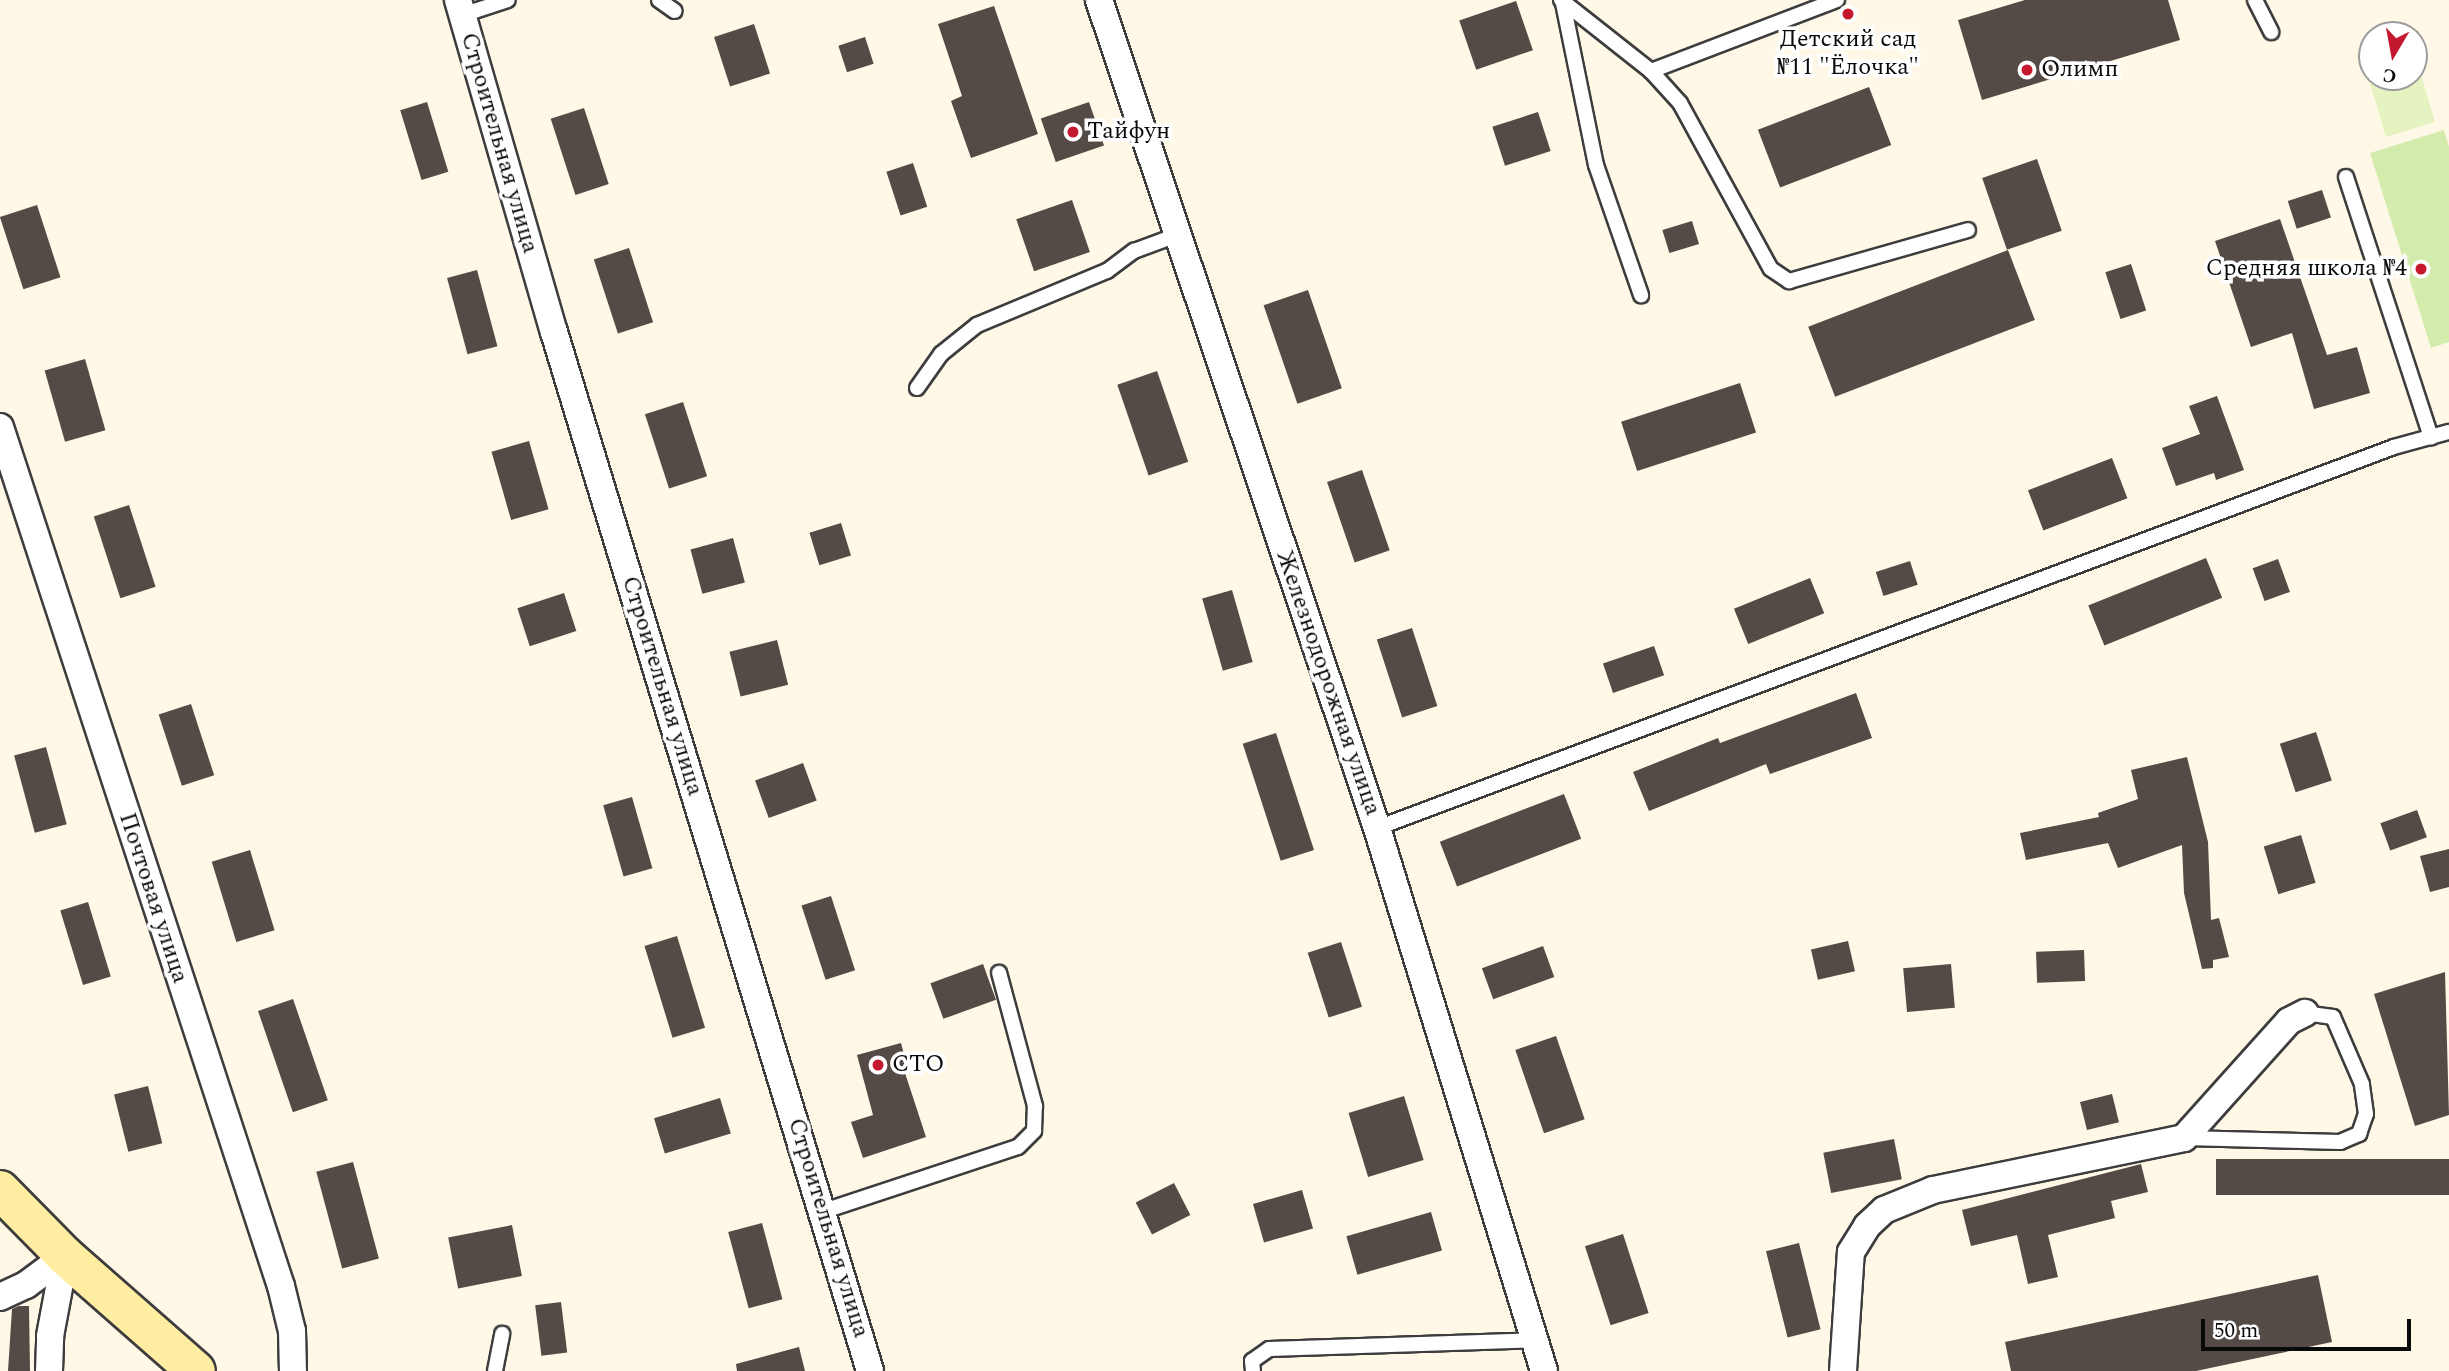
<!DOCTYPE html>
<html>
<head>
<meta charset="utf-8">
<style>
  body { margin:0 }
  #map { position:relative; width:2449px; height:1371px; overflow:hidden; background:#fff8e7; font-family:Spectral,serif }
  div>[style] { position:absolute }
  .green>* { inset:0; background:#d3ecae }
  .pitch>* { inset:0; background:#e5f3c1 }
  .building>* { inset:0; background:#544a46; transform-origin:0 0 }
  .roads { filter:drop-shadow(2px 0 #3d3d3d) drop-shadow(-2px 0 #3d3d3d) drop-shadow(0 2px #3d3d3d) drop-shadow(0 -2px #3d3d3d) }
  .service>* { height:14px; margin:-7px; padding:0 7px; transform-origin:7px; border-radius:7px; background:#fff }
  .minor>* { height:26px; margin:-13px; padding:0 13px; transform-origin:13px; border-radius:13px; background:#fff }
  .secondary>* { height:38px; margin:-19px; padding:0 19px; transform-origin:19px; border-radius:19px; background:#ffeda2 }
  .dots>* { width:19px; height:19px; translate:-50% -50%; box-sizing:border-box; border:4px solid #fff; border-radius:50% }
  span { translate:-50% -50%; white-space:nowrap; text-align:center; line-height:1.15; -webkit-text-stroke:7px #fff; paint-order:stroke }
  .poi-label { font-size:24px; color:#0a0a0a }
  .left { translate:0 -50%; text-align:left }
  .right { translate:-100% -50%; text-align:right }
  .street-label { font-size:24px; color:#0a0a0a }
  .north { position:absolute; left:2358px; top:21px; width:70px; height:70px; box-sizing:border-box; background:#fff; border:2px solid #9d9d9d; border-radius:50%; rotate:190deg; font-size:19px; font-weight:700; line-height:28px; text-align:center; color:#0a0a0a }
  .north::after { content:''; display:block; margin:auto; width:24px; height:32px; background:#c4182e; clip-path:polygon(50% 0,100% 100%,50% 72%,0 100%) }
  .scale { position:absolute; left:2201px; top:1319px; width:210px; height:32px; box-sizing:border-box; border:4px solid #0a0a0a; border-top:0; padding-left:9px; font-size:21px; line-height:24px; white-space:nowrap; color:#0a0a0a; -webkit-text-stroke:5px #fff; paint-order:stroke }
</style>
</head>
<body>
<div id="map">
  <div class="green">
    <div style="clip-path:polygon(2444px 130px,2449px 147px,2449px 342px,2431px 348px,2370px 153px)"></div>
  </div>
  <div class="pitch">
    <div style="clip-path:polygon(2418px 65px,2435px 122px,2386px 137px,2369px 80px,2414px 77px)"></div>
  </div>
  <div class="building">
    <div style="clip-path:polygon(2025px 0,2168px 0,2180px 40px,1982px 100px,1958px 20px)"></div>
    <div style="left:1516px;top:1px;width:52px;height:60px;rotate:71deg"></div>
    <div style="clip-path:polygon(994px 6px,1038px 134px,971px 158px,951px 101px,962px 96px,938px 24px)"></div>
    <div style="left:754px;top:24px;width:52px;height:42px;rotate:72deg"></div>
    <div style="left:865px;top:37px;width:28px;height:28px;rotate:72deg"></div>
    <div style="left:1869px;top:87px;width:62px;height:119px;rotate:69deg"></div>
    <div style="left:427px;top:102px;width:73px;height:28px;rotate:73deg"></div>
    <div style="left:1089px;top:102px;width:46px;height:51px;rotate:71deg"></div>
    <div style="left:584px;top:108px;width:80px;height:35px;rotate:72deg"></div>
    <div style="left:1538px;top:112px;width:41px;height:48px;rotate:72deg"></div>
    <div style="left:2037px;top:159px;width:76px;height:58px;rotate:71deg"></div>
    <div style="left:913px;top:163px;width:46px;height:28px;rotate:72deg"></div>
    <div style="left:2322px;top:190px;width:29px;height:36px;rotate:72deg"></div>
    <div style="left:1072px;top:200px;width:55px;height:59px;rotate:71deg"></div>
    <div style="left:37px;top:205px;width:76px;height:39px;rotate:72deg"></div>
    <div style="clip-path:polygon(2280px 219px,2327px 355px,2357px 347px,2370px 393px,2314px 409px,2292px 333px,2251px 347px,2215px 241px)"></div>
    <div style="left:1692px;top:221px;width:24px;height:31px;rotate:73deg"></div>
    <div style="left:629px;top:248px;width:78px;height:37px;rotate:72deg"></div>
    <div style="left:2008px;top:250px;width:75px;height:214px;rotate:69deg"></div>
    <div style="left:2131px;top:264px;width:49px;height:27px;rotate:72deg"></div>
    <div style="left:477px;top:270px;width:79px;height:31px;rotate:75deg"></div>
    <div style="left:1308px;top:290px;width:104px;height:47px;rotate:71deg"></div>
    <div style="left:85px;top:359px;width:74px;height:42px;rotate:74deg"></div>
    <div style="left:1157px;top:371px;width:96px;height:42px;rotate:71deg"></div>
    <div style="left:1740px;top:383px;width:52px;height:125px;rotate:72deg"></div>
    <div style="clip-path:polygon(2217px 396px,2244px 470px,2216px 480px,2214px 473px,2176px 486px,2162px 448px,2200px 434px,2189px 406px)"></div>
    <div style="left:683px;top:402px;width:78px;height:40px;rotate:72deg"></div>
    <div style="left:529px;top:441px;width:71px;height:39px;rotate:74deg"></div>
    <div style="left:2112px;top:458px;width:43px;height:90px;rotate:69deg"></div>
    <div style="left:1362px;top:470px;width:85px;height:37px;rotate:71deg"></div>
    <div style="left:129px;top:505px;width:86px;height:37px;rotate:72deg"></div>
    <div style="left:841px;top:523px;width:34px;height:33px;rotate:73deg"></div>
    <div style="left:733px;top:538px;width:46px;height:44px;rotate:75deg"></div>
    <div style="left:2206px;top:558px;width:43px;height:127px;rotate:68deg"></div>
    <div style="left:2278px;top:559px;width:35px;height:27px;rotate:70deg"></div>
    <div style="left:1910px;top:561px;width:25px;height:36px;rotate:72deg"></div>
    <div style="left:1810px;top:578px;width:38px;height:82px;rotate:68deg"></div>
    <div style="left:1232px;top:590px;width:75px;height:31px;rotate:74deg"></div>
    <div style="left:564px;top:593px;width:40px;height:49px;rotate:72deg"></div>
    <div style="left:1412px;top:628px;width:82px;height:37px;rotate:72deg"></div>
    <div style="left:777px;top:640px;width:46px;height:49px;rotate:76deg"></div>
    <div style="left:1654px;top:646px;width:31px;height:54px;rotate:71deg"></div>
    <div style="clip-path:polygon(1856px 693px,1872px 738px,1770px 774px,1766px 764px,1649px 811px,1633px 772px,1718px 738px,1720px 743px)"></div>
    <div style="left:191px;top:704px;width:75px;height:34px;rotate:72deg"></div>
    <div style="left:2316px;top:732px;width:51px;height:38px;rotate:72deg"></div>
    <div style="left:1276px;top:733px;width:123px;height:35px;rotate:72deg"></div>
    <div style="left:46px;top:747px;width:80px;height:33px;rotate:75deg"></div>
    <div style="clip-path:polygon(2187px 757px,2208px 842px,2211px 920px,2219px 918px,2229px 957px,2213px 960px,2213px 968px,2202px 969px,2184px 893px,2182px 845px,2118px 868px,2108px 843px,2026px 860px,2020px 833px,2099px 817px,2098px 813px,2138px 799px,2131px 770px)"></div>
    <div style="left:803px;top:763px;width:40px;height:51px;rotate:70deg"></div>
    <div style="left:1564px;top:794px;width:48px;height:133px;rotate:69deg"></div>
    <div style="left:632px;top:797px;width:74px;height:30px;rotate:74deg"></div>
    <div style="left:2417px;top:810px;width:29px;height:39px;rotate:70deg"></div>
    <div style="left:2301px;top:835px;width:50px;height:39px;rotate:73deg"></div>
    <div style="clip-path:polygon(2449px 849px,2449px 887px,2430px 892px,2420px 856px)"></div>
    <div style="left:250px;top:850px;width:84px;height:40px;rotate:73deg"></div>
    <div style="left:831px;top:896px;width:78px;height:31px;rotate:72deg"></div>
    <div style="left:88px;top:902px;width:78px;height:29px;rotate:73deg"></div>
    <div style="left:677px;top:936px;width:96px;height:34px;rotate:73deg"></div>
    <div style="left:1848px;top:941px;width:31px;height:38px;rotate:77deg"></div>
    <div style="left:1341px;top:942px;width:68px;height:35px;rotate:72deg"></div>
    <div style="left:1543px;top:946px;width:33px;height:65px;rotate:70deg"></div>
    <div style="left:2084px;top:950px;width:31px;height:48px;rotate:88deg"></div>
    <div style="left:983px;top:964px;width:38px;height:56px;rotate:70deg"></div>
    <div style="left:1951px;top:964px;width:44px;height:48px;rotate:85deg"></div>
    <div style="clip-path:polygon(2445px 972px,2449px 1115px,2415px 1126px,2374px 994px)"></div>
    <div style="left:293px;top:999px;width:107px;height:37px;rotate:71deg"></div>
    <div style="left:1556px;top:1036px;width:88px;height:43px;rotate:71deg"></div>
    <div style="clip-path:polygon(901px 1043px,908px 1069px,904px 1070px,926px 1137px,863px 1158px,851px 1122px,873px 1115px,857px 1055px)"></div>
    <div style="left:148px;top:1086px;width:59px;height:35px;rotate:76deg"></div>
    <div style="left:2112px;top:1094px;width:29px;height:33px;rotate:76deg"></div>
    <div style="left:1404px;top:1096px;width:67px;height:58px;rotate:73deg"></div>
    <div style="left:720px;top:1098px;width:37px;height:69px;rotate:73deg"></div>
    <div style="left:1894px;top:1139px;width:41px;height:72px;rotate:79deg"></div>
    <div style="left:2449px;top:1159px;width:36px;height:233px;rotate:90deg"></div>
    <div style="left:353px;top:1162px;width:100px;height:38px;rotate:75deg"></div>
    <div style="clip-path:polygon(2141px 1164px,2148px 1192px,2111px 1201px,2115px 1218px,2048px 1235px,2058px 1277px,2028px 1284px,2017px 1235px,1971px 1246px,1962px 1210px)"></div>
    <div style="left:1174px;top:1183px;width:36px;height:43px;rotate:63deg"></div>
    <div style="left:1302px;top:1190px;width:40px;height:51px;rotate:74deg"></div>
    <div style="left:1431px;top:1212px;width:40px;height:88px;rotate:74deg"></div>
    <div style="left:762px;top:1223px;width:79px;height:35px;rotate:75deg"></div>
    <div style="left:512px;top:1225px;width:52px;height:65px;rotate:79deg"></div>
    <div style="left:1623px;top:1234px;width:83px;height:40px;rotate:72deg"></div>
    <div style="left:1799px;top:1243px;width:89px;height:34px;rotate:76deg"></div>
    <div style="clip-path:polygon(2318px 1275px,2332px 1342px,2196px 1371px,2011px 1371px,2005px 1342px)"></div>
    <div style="left:561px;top:1302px;width:51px;height:26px;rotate:83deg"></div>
    <div style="clip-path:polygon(19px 1306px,29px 1306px,30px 1371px,8px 1371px,12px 1309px)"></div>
    <div style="clip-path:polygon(799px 1347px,805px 1371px,737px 1371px,736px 1364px)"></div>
  </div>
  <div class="roads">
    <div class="service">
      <div style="left:659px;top:0;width:19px;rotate:35deg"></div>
      <div style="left:1561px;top:0;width:115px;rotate:38.3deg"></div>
      <div style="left:1651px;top:71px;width:43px;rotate:47.8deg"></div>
      <div style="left:1680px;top:103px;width:189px;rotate:61.3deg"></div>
      <div style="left:1771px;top:269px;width:22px;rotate:34deg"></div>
      <div style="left:1789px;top:281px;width:186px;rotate:-15.9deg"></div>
      <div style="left:2255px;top:0;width:36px;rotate:63deg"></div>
      <div style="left:1563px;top:3px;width:165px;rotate:78.5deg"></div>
      <div style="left:1596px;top:165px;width:138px;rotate:70.9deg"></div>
      <div style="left:462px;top:15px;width:48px;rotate:-18.1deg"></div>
      <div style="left:1651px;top:71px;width:199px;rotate:-20.9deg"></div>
      <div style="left:2346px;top:177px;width:274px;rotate:71.9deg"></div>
      <div style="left:917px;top:388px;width:42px;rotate:-54.8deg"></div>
      <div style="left:941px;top:354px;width:46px;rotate:-38.9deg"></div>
      <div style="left:977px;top:325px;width:141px;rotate:-22.6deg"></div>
      <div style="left:1107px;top:271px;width:34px;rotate:-37deg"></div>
      <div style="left:1134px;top:251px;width:46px;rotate:-20.4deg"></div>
      <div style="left:1377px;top:828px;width:1086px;rotate:-20.54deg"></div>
      <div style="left:2394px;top:447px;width:57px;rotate:-15.3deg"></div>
      <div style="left:2184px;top:1138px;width:156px;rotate:1.5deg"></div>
      <div style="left:2340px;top:1142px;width:21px;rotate:-23deg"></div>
      <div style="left:2359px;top:1134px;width:21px;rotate:-71deg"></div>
      <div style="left:2366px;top:1114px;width:30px;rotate:-98deg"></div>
      <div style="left:2362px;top:1084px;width:73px;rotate:-113.4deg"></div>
      <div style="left:2333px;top:1017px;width:28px;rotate:-172deg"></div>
      <div style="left:821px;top:1212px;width:207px;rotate:-18.3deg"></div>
      <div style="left:1018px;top:1147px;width:23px;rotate:-45deg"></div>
      <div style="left:1034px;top:1131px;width:25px;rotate:-88deg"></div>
      <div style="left:1035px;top:1106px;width:138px;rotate:-105.1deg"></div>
      <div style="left:495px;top:1371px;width:38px;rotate:-79deg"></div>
      <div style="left:1253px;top:1371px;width:10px;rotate:-96deg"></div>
      <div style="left:1252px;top:1361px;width:21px;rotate:-35deg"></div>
      <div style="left:1269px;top:1349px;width:266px;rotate:-1.9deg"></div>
    </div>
    <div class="minor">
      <div style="left:458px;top:0;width:346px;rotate:73.9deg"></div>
      <div style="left:554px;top:332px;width:1086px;rotate:73.08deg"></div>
      <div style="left:1099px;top:0;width:873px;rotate:71.44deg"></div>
      <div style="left:1377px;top:828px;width:568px;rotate:72.9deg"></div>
      <div style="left:0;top:427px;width:904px;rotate:71.89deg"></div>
      <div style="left:281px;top:1286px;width:46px;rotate:76.3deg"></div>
      <div style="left:292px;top:1331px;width:40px;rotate:88.6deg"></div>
      <div style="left:0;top:1297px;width:29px;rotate:-25deg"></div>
      <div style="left:26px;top:1285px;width:49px;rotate:-36.6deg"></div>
      <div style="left:49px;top:1371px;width:35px;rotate:-88deg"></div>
      <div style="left:50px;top:1336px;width:81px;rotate:-79.4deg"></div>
      <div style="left:1843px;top:1371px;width:119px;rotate:-86.2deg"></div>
      <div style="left:1851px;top:1252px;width:31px;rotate:-58deg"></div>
      <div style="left:1867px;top:1226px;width:23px;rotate:-43deg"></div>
      <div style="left:1884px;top:1210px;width:53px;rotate:-22.2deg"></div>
      <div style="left:1933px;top:1190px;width:256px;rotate:-11.7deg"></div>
      <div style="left:2184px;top:1138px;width:157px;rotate:-48.1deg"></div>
      <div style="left:2289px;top:1021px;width:18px;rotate:-27deg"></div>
    </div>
    <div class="secondary">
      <div style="left:0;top:1190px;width:93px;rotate:45.4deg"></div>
      <div style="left:65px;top:1256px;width:174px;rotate:41.3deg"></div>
    </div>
  </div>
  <div class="dots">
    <div style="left:1848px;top:14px;background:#c4182e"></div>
    <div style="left:2027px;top:70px;background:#c4182e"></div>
    <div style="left:1073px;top:132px;background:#c4182e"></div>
    <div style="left:2421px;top:269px;background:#c4182e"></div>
    <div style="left:878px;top:1065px;background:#c4182e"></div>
  </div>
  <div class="poi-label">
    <span style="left:1848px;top:54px">Детский сад<br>№11 "Ёлочка"</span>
    <span class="left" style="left:2041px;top:70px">Олимп</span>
    <span class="left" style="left:1087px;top:132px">Тайфун</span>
    <span class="right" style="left:2407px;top:269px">Средняя школа №4</span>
    <span class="left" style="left:892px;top:1065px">СТО</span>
  </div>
  <div class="street-label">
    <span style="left:499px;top:143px;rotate:74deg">Строительная улица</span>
    <span style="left:1328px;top:683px;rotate:71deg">Железнодорожная улица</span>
    <span style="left:662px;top:686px;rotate:73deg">Строительная улица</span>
    <span style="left:153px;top:898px;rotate:72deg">Почтовая улица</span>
    <span style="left:828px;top:1228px;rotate:73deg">Строительная улица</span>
  </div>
  <div class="north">С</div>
  <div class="scale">50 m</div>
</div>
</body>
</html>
